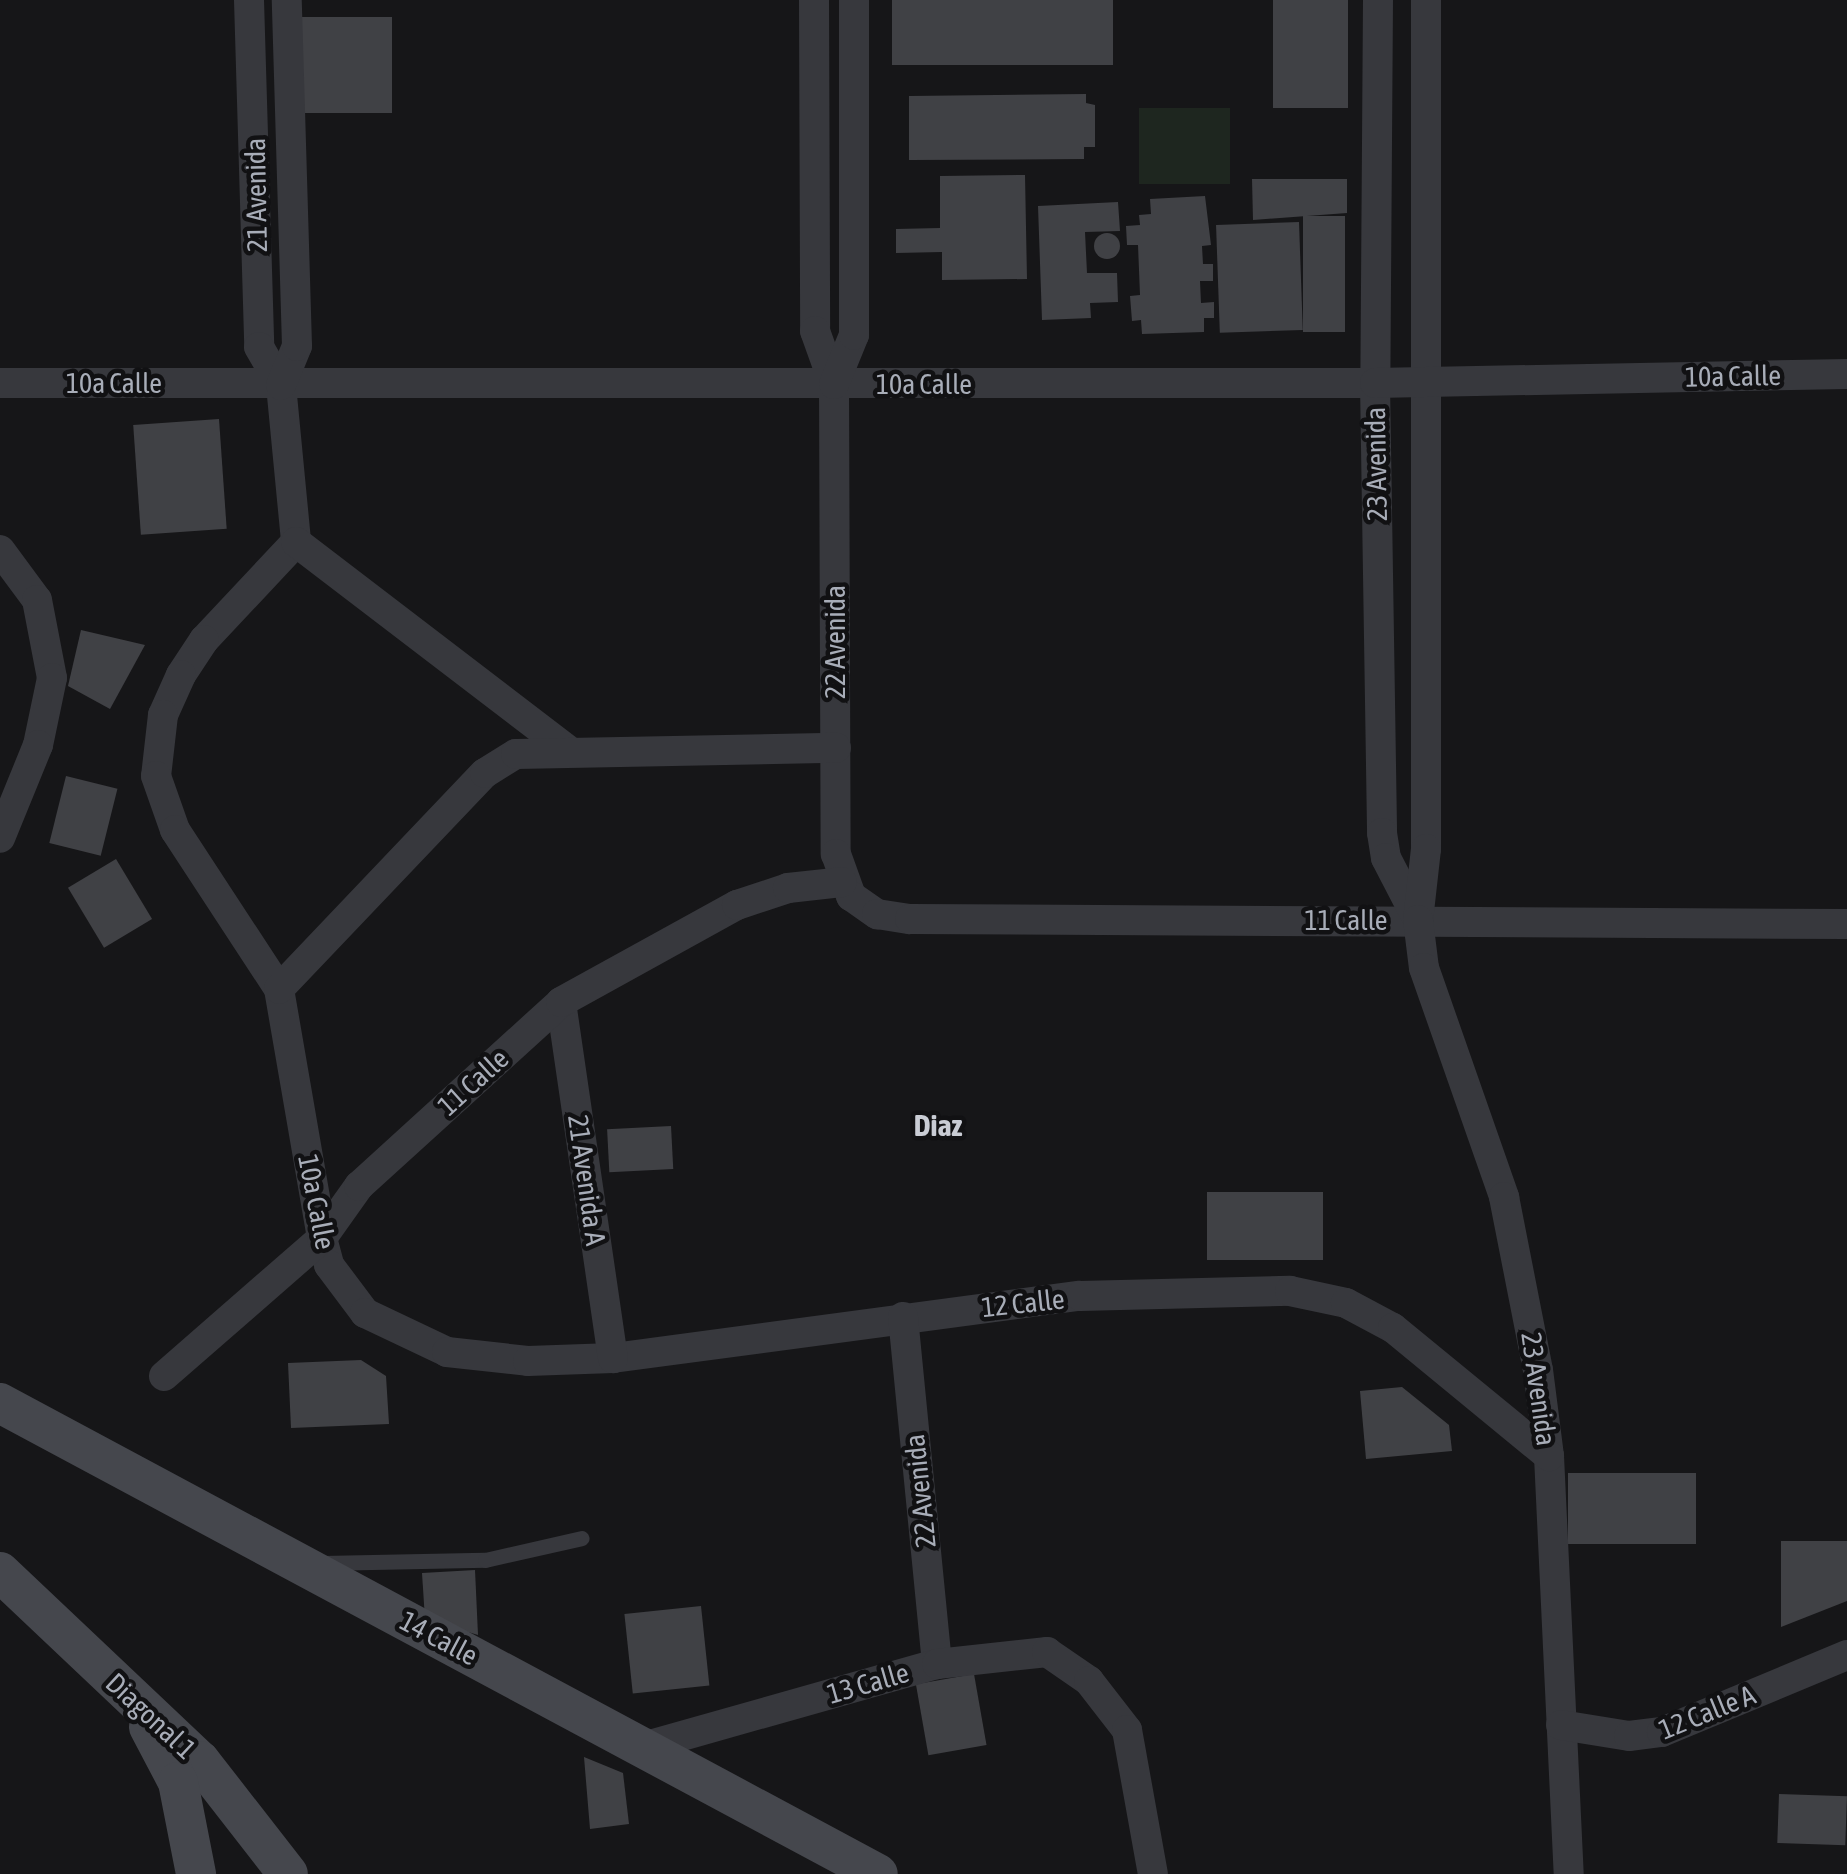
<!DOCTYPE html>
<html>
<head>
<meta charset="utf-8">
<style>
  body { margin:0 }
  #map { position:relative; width:1847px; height:1874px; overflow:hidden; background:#161618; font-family:"Asap Condensed",sans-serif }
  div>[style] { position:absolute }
  .green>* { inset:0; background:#1e261f; transform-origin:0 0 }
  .building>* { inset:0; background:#404145; transform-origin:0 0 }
  .round { border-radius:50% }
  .lane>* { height:15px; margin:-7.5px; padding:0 7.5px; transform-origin:7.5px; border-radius:7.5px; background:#37383d }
  .street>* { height:30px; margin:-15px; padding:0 15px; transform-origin:15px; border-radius:15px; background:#37383d }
  .secondary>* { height:40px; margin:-20px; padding:0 20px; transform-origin:20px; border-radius:20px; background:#45474d }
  span { translate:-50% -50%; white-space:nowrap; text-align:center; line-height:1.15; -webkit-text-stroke:9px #111113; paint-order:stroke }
  .street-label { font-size:28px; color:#a8adb8 }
  .neighbourhood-label { font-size:30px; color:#c9ccd4; font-weight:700 }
</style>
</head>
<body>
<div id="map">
  <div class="green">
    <div style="left:1139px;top:108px;width:91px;height:76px"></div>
  </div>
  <div class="building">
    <div style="left:892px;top:0;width:221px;height:65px"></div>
    <div style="left:1273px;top:0;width:75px;height:108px"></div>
    <div style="left:302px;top:17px;width:90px;height:96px"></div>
    <div style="clip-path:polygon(1086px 94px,1086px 103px,1095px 105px,1095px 147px,1084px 147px,1084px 159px,909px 160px,909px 96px)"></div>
    <div style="clip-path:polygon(1025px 175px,1027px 279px,942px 280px,942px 252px,896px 253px,896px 229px,940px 228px,940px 176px)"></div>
    <div style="clip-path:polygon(1252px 179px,1347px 179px,1347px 213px,1253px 220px)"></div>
    <div style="clip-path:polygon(1205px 196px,1211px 245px,1202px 246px,1203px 264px,1213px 264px,1213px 281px,1200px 281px,1201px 303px,1214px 302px,1214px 318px,1204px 318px,1204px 332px,1142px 334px,1141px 320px,1132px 321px,1130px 296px,1140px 295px,1138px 245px,1127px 245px,1126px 226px,1140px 225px,1139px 215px,1151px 214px,1150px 199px)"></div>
    <div style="clip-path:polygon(1118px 202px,1120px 231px,1085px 232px,1087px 273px,1117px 273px,1118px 302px,1090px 303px,1091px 318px,1042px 320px,1038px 206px)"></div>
    <div style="left:1303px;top:216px;width:42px;height:116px"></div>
    <div style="left:1299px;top:222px;width:108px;height:83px;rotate:88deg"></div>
    <div class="round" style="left:1094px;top:233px;width:26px;height:26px"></div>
    <div style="left:219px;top:419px;width:110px;height:86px;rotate:86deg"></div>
    <div style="clip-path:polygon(81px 630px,145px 645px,110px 709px,68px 686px)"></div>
    <div style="left:66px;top:776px;width:53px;height:69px;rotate:14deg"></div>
    <div style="left:116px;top:859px;width:70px;height:56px;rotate:59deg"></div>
    <div style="left:671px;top:1126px;width:43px;height:64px;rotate:87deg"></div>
    <div style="left:1323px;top:1192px;width:68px;height:116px;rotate:90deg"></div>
    <div style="clip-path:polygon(361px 1360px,386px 1376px,389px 1424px,291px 1428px,288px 1363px)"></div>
    <div style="clip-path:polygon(1402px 1387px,1449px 1425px,1452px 1451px,1366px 1459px,1360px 1391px)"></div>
    <div style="left:1568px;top:1473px;width:128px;height:71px"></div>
    <div style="clip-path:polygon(1781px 1541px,1847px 1541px,1847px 1601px,1781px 1627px)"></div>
    <div style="clip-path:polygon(475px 1570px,478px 1635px,425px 1619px,422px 1573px)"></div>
    <div style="left:701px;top:1606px;width:80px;height:77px;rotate:84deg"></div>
    <div style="left:974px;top:1674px;width:72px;height:59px;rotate:80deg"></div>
    <div style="clip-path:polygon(584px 1757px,623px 1773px,629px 1824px,590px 1829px)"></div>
    <div style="left:1779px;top:1794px;width:68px;height:49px;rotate:2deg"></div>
  </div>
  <div class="lane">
    <div style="left:322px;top:1563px;width:163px;rotate:-1.1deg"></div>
    <div style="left:485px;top:1560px;width:99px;rotate:-12.8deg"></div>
  </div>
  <div class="street">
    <div style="left:249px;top:0;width:347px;rotate:88.3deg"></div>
    <div style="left:259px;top:347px;width:44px;rotate:59.9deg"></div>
    <div style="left:281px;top:385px;width:158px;rotate:84.5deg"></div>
    <div style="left:814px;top:0;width:331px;rotate:89.8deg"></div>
    <div style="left:815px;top:331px;width:56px;rotate:70.3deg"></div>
    <div style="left:834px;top:384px;width:470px;rotate:89.8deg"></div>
    <div style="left:836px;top:854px;width:45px;rotate:70.3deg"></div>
    <div style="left:851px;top:896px;width:32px;rotate:35deg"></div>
    <div style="left:877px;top:914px;width:33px;rotate:9deg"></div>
    <div style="left:910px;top:919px;width:937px;rotate:0.31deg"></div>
    <div style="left:1378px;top:0;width:383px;rotate:90.4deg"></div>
    <div style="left:1375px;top:383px;width:450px;rotate:89.1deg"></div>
    <div style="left:1382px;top:833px;width:25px;rotate:81deg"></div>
    <div style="left:1386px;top:858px;width:70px;rotate:62.7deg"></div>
    <div style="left:1426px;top:0;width:849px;rotate:90deg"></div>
    <div style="left:1426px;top:849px;width:71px;rotate:96.4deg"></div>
    <div style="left:1418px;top:920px;width:48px;rotate:82.9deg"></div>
    <div style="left:1424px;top:968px;width:243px;rotate:70.7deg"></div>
    <div style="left:1504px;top:1197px;width:176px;rotate:78.9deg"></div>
    <div style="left:1538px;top:1370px;width:87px;rotate:82.7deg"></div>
    <div style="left:1549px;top:1456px;width:418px;rotate:87.3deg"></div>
    <div style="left:0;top:383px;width:1375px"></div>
    <div style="left:1375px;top:383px;width:472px;rotate:-1.1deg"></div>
    <div style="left:834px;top:384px;width:53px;rotate:-67.8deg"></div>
    <div style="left:854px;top:335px;width:335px;rotate:-90deg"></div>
    <div style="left:281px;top:385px;width:42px;rotate:-67.7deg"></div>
    <div style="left:297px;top:346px;width:346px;rotate:-91.7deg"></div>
    <div style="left:296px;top:542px;width:134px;rotate:133.2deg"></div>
    <div style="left:204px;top:640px;width:42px;rotate:123.3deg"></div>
    <div style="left:181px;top:675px;width:44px;rotate:114.2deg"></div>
    <div style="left:163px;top:715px;width:61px;rotate:96.5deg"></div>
    <div style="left:156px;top:776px;width:57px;rotate:70.6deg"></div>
    <div style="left:175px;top:830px;width:190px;rotate:56.8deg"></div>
    <div style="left:279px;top:989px;width:253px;rotate:80.2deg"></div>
    <div style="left:322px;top:1238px;width:28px;rotate:75deg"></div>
    <div style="left:329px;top:1265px;width:60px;rotate:53.1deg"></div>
    <div style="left:365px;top:1313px;width:91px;rotate:25.4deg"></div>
    <div style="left:447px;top:1352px;width:81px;rotate:6.3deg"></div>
    <div style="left:528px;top:1361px;width:85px;rotate:-2deg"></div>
    <div style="left:613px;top:1358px;width:471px;rotate:-7.6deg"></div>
    <div style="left:1080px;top:1296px;width:210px;rotate:-1.4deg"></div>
    <div style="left:1290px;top:1291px;width:57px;rotate:12.1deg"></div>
    <div style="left:1346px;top:1303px;width:53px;rotate:28deg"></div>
    <div style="left:1393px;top:1328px;width:202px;rotate:39.4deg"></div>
    <div style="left:296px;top:542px;width:341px;rotate:37.4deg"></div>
    <div style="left:0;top:550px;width:62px;rotate:53.5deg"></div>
    <div style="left:37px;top:600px;width:79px;rotate:79.1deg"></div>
    <div style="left:52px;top:678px;width:68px;rotate:101.8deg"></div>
    <div style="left:38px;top:745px;width:100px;rotate:112.2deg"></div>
    <div style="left:279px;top:989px;width:298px;rotate:-46.4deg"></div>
    <div style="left:485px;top:773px;width:36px;rotate:-32deg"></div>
    <div style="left:516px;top:754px;width:320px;rotate:-1.1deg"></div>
    <div style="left:561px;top:1002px;width:360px;rotate:81.7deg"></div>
    <div style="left:903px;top:1317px;width:349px;rotate:84.4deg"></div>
    <div style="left:164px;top:1376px;width:210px;rotate:-41.1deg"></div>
    <div style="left:322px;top:1238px;width:64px;rotate:-54.6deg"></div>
    <div style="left:359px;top:1186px;width:273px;rotate:-42.3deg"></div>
    <div style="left:561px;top:1002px;width:201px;rotate:-28.9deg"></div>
    <div style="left:737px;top:905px;width:54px;rotate:-18.4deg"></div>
    <div style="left:788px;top:888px;width:54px;rotate:-6.3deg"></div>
    <div style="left:1561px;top:1725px;width:69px;rotate:9.2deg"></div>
    <div style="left:1629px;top:1736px;width:33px;rotate:-7deg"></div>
    <div style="left:1662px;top:1732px;width:200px;rotate:-22.6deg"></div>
    <div style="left:643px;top:1747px;width:305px;rotate:-15.8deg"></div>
    <div style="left:937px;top:1664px;width:111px;rotate:-6.2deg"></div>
    <div style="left:1047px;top:1652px;width:51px;rotate:34.6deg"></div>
    <div style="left:1089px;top:1681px;width:62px;rotate:52.2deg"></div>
    <div style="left:1127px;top:1730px;width:146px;rotate:79.8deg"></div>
  </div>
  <div class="secondary">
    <div style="left:0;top:1403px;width:996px;rotate:28.21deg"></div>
    <div style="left:0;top:1572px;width:275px;rotate:43.4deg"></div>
    <div style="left:200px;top:1761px;width:143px;rotate:52.1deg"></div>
    <div style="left:149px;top:1727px;width:62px;rotate:62.2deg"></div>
    <div style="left:178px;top:1782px;width:94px;rotate:78.9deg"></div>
  </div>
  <div class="street-label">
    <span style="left:256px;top:195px;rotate:-91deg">21 Avenida</span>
    <span style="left:1733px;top:376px;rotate:-1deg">10a Calle</span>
    <span style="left:114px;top:383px">10a Calle</span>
    <span style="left:924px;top:384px">10a Calle</span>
    <span style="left:1376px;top:464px;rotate:-91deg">23 Avenida</span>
    <span style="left:835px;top:642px;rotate:-90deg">22 Avenida</span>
    <span style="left:1346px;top:920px">11 Calle</span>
    <span style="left:473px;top:1082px;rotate:-42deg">11 Calle</span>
    <span style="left:587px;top:1180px;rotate:82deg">21 Avenida A</span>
    <span style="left:317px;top:1202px;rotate:79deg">10a Calle</span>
    <span style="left:1023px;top:1303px;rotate:-6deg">12 Calle</span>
    <span style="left:1539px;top:1389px;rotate:82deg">23 Avenida</span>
    <span style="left:920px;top:1491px;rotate:-96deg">22 Avenida</span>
    <span style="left:439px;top:1638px;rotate:28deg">14 Calle</span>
    <span style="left:868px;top:1683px;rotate:-16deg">13 Calle</span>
    <span style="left:1707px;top:1712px;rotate:-22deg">12 Calle A</span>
    <span style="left:151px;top:1716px;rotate:43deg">Diagonal 1</span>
  </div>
  <div class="neighbourhood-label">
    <span style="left:938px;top:1125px">Diaz</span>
  </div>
</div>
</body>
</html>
